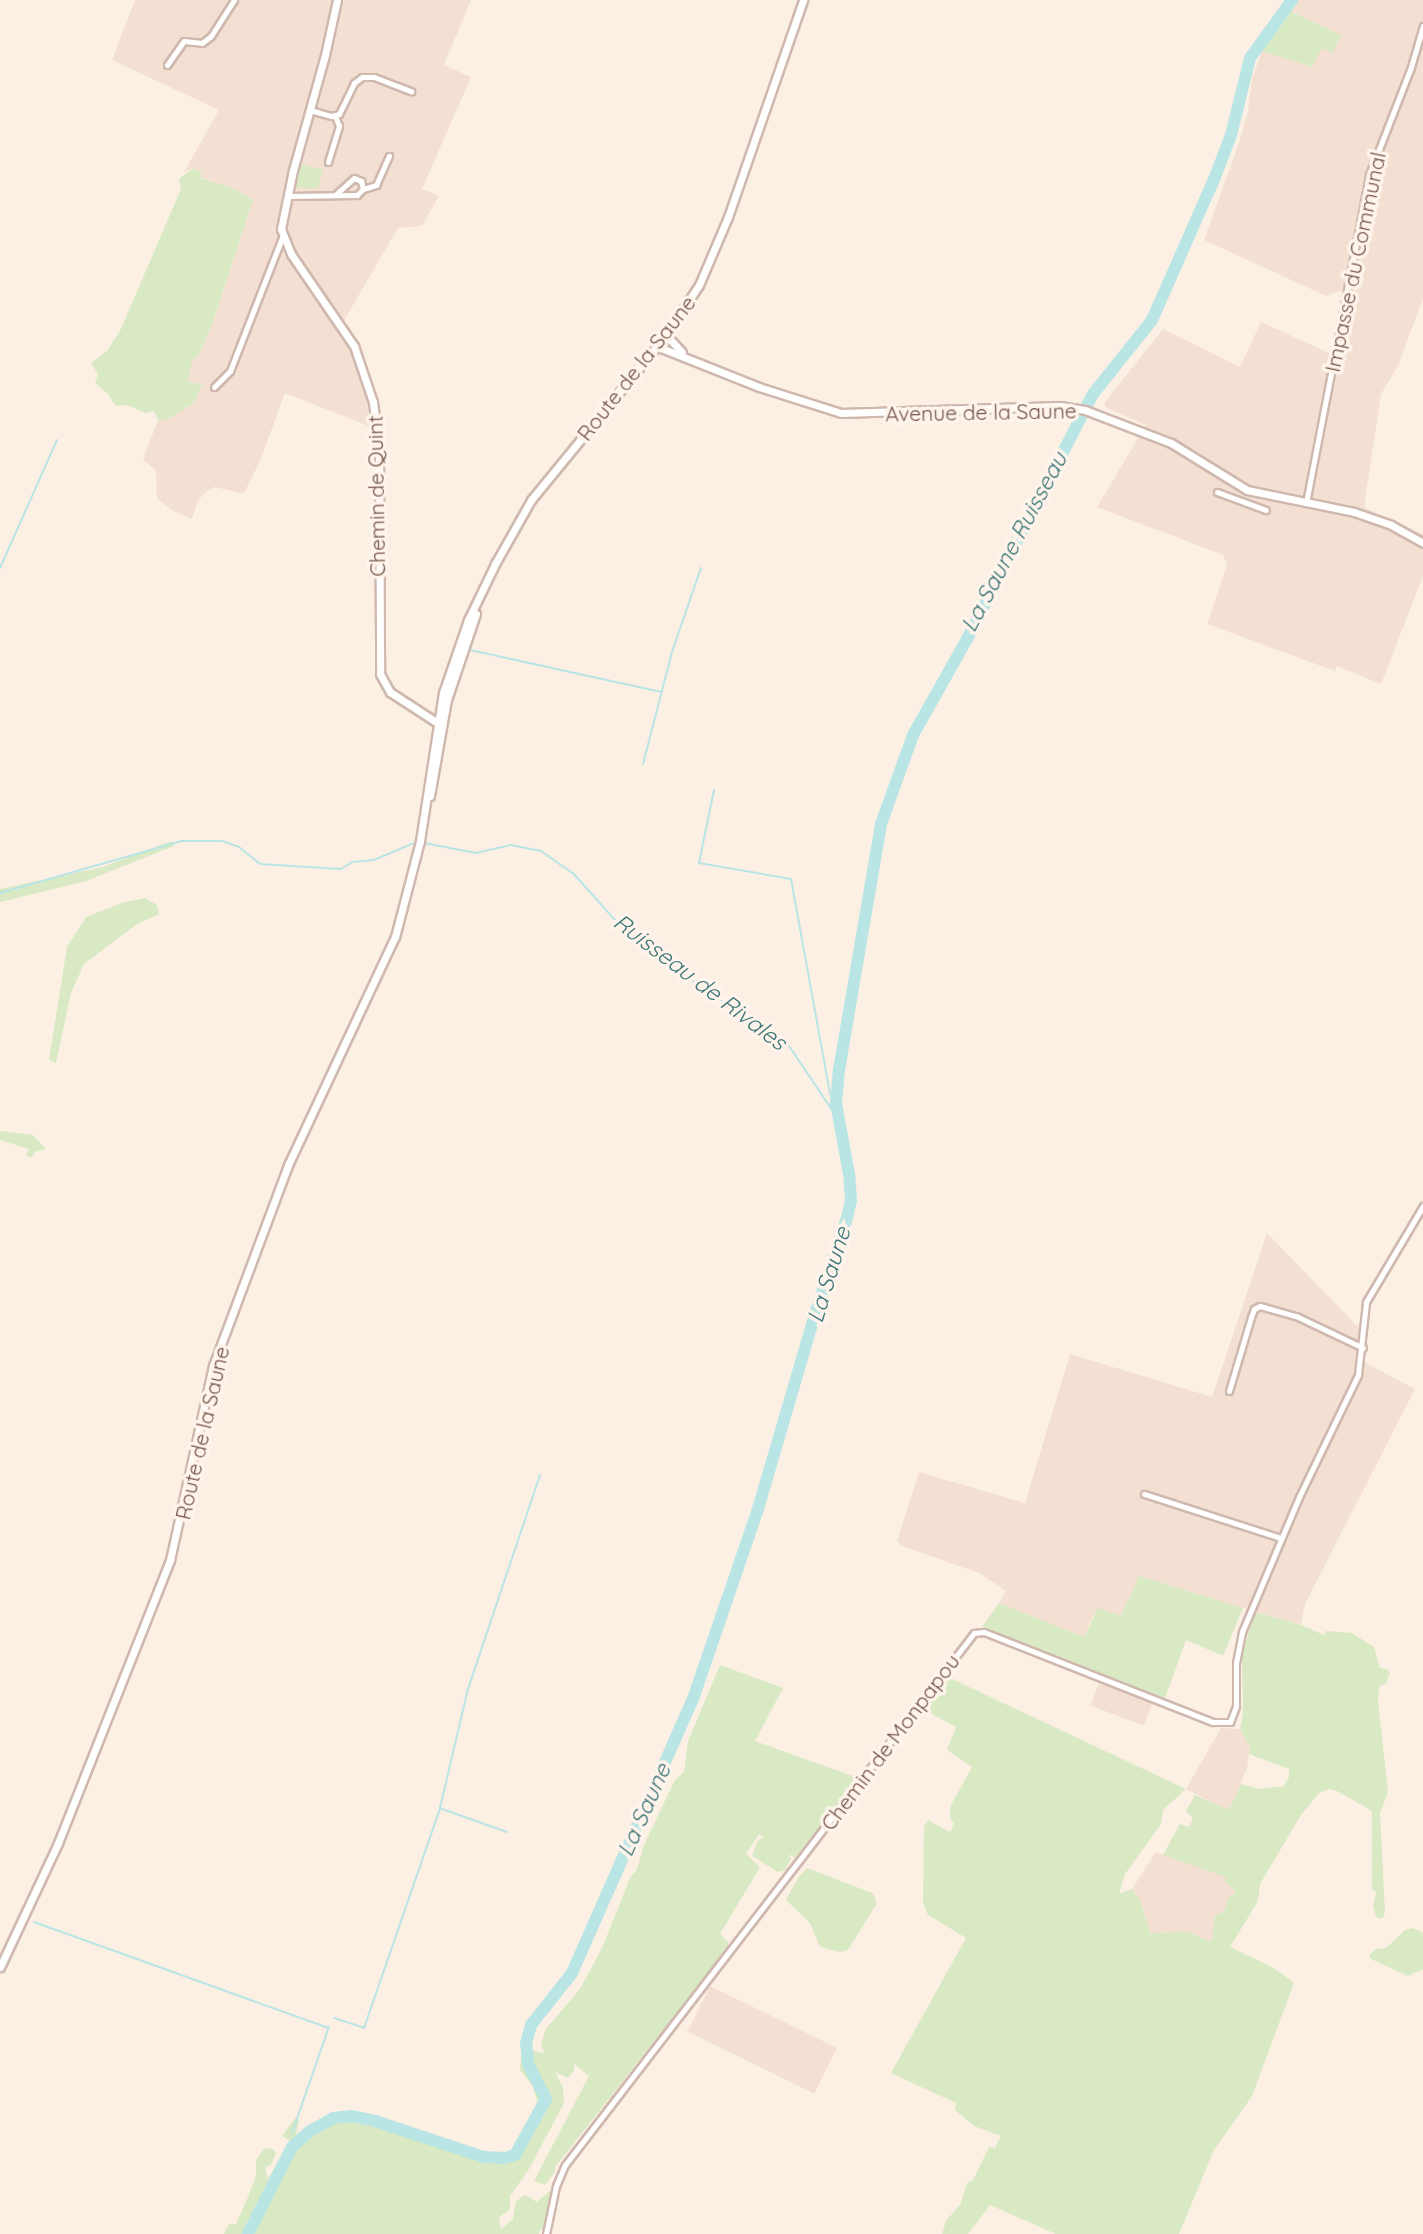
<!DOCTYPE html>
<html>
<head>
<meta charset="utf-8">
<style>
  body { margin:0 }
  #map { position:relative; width:1423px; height:2234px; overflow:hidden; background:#fcf0e4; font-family:Quicksand,sans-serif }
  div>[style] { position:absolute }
  .residential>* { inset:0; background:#f3e0d3; transform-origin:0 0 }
  .green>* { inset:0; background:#d8e9c3 }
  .stream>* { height:2px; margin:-1px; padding:0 1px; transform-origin:1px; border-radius:1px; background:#b9e5e5 }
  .river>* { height:12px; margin:-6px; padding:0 6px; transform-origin:6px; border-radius:6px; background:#b9e5e5 }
  .roads { filter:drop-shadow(2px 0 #cfb8ae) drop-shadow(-2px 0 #cfb8ae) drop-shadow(0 2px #cfb8ae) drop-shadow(0 -2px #cfb8ae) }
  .street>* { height:5px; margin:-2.5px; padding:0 2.5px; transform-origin:2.5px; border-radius:2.5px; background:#fff }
  .secondary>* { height:7px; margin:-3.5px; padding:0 3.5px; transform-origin:3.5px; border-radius:3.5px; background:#fff }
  span { translate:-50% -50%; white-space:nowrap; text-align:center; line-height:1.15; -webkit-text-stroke:7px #fff4eb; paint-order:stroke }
  .street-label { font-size:21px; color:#74544a }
  .water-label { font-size:23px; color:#3e7779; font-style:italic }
</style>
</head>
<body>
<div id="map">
  <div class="residential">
    <div style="clip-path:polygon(135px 0,471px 0,444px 65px,471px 77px,422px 189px,439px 196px,422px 226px,398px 228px,339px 329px,350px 344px,365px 385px,374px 428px,285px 393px,260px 461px,245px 491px,241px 493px,214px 487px,208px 490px,198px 500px,192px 519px,173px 511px,157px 498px,156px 471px,143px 459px,158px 420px,168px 419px,194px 403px,202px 385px,187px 383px,192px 360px,198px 356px,212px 325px,253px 200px,235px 189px,200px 177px,201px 172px,193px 168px,184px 172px,219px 110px,112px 60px)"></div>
    <div style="clip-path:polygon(1298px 0,1423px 0,1423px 298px,1398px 366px,1381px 394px,1364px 507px,1423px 534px,1423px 576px,1381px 684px,1337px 666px,1335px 671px,1207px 624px,1227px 565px,1223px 555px,1097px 507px,1146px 425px,1107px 408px,1104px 403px,1163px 329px,1240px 367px,1261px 322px,1331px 354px,1344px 290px,1326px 296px,1204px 240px,1239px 143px,1248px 111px,1252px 79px,1262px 51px,1312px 67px,1322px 47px,1333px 52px,1340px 35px,1290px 11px)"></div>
    <div style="clip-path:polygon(1267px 1233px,1365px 1334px,1364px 1362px,1415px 1389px,1305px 1604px,1301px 1625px,1139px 1577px,1121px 1616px,1093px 1616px,1084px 1637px,999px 1603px,1006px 1591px,979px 1573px,902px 1546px,897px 1541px,919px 1472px,1025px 1503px,1070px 1354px,1212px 1397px)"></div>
    <div style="left:1099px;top:1683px;width:57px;height:24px;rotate:21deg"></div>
    <div style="clip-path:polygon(1221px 1728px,1240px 1729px,1250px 1747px,1247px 1768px,1229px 1811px,1186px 1789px)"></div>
    <div style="clip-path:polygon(1156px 1852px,1227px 1877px,1237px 1892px,1224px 1912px,1212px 1939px,1208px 1941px,1188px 1932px,1150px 1933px,1141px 1902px,1132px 1889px)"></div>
    <div style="left:710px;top:1986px;width:141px;height:51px;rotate:26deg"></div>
  </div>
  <div class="green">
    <div style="clip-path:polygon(1290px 11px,1341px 35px,1333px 53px,1322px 48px,1312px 67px,1262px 51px)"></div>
    <div style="clip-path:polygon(302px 164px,323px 170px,318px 188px,293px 188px)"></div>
    <div style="clip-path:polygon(193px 168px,201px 172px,201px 178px,235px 189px,253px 200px,212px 325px,198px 356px,192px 360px,188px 382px,202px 384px,194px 403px,168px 419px,158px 420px,154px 411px,146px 413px,127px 405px,116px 406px,107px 393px,95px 383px,98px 374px,91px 363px,107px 351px,120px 331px,181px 189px,179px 179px)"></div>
    <div style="clip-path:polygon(172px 841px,174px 846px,86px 881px,0 902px,0 889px,103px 867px)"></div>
    <div style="clip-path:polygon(145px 898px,157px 905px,159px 914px,137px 924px,84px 964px,71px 993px,56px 1063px,49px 1060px,67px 947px,86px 917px,122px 903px)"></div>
    <div style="clip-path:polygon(0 1131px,33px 1135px,46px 1149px,35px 1152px,31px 1158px,26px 1155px,29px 1149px,0 1140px)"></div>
    <div style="clip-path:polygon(1139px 1576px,1243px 1608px,1223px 1656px,1186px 1640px,1165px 1698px,982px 1627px,999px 1603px,1084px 1637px,1098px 1608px,1121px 1616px)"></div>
    <div style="clip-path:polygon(1255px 1612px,1301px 1625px,1324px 1635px,1326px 1631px,1352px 1633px,1374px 1647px,1380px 1668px,1387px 1669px,1390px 1673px,1386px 1683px,1379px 1687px,1378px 1700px,1388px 1792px,1380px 1813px,1385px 1912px,1382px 1919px,1376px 1917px,1373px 1905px,1376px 1893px,1372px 1888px,1372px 1811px,1337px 1791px,1329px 1789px,1319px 1793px,1301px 1815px,1260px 1884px,1258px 1901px,1230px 1947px,1274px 1968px,1294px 1983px,1252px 2096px,1214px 2150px,1179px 2234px,1056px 2234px,990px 2205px,968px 2234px,942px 2234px,946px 2221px,961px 2203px,967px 2183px,973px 2180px,989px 2147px,995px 2148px,1001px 2136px,974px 2126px,955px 2110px,956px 2103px,891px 2073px,966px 1938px,928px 1915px,923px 1903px,924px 1826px,928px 1820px,950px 1832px,954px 1824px,950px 1818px,950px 1807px,972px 1767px,947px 1750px,956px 1727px,922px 1709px,946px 1676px,1186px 1789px,1163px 1810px,1161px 1824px,1125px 1874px,1119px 1894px,1132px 1889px,1141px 1902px,1150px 1933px,1189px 1932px,1208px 1941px,1212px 1939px,1215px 1915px,1224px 1912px,1229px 1897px,1236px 1892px,1225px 1881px,1226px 1877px,1163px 1855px,1180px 1824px,1189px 1827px,1193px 1818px,1186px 1811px,1195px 1795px,1229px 1810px,1241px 1784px,1260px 1789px,1284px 1786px,1289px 1777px,1289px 1769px,1249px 1754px,1250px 1747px,1240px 1729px,1243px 1714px,1242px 1655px)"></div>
    <div style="clip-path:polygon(720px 1665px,783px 1688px,755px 1741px,858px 1778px,795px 1858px,789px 1854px,791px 1859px,785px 1870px,778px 1872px,752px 1856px,758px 1840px,764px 1837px,759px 1834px,746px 1854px,760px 1867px,720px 1934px,728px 1942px,728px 1948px,555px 2167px,555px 2172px,545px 2185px,534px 2181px,589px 2076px,574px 2064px,574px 2071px,568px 2078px,555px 2072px,563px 2088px,564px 2103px,529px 2169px,510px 2196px,510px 2210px,499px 2217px,501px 2229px,513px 2219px,516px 2201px,525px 2195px,537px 2202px,551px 2190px,543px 2230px,540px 2229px,539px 2234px,224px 2234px,229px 2224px,236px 2224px,248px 2197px,256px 2175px,256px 2160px,264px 2148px,273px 2149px,276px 2153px,271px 2165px,265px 2167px,268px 2179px,290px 2141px,282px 2136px,296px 2117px,299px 2122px,296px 2135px,318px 2120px,342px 2113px,358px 2113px,489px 2154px,508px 2154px,517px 2147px,536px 2110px,537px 2100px,532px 2085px,520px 2070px,521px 2058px,533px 2051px,544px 2053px,541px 2044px,546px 2029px,580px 1989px,602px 1948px,630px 1878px,637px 1869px,644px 1845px,675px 1780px,684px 1772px,688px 1741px)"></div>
    <div style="clip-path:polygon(807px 1868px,872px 1893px,876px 1899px,876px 1905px,848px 1950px,840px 1952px,820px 1947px,810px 1923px,786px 1900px,798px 1878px)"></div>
    <div style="clip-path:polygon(1413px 1928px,1423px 1933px,1423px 1969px,1408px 1976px,1371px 1959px,1369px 1955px,1376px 1949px,1386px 1948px,1405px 1930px)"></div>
  </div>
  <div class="stream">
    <div style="left:0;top:568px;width:140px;rotate:-66deg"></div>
    <div style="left:470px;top:650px;width:196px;rotate:12.4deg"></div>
    <div style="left:643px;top:764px;width:116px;rotate:-75.5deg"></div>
    <div style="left:672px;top:652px;width:89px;rotate:-71deg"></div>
    <div style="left:714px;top:790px;width:75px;rotate:101.6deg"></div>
    <div style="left:699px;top:863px;width:93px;rotate:9.9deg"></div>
    <div style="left:791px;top:879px;width:219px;rotate:79.7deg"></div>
    <div style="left:424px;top:843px;width:53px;rotate:10.9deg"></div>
    <div style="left:476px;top:853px;width:35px;rotate:-13deg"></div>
    <div style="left:510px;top:845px;width:32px;rotate:11deg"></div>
    <div style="left:541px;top:851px;width:39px;rotate:35deg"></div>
    <div style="left:573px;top:873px;width:63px;rotate:48.2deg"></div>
    <div style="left:615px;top:920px;width:100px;rotate:38.1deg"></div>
    <div style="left:694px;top:982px;width:111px;rotate:33.3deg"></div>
    <div style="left:787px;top:1043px;width:95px;rotate:56.1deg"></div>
    <div style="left:0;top:893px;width:188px;rotate:-16deg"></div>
    <div style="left:181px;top:841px;width:41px"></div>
    <div style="left:222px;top:841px;width:18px;rotate:19deg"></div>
    <div style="left:239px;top:847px;width:27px;rotate:39deg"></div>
    <div style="left:260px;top:864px;width:81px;rotate:3.5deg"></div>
    <div style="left:341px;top:869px;width:13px;rotate:-32deg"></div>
    <div style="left:352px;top:862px;width:22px;rotate:-5deg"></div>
    <div style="left:374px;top:860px;width:43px;rotate:-23deg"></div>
    <div style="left:834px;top:1100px;width:4px;rotate:56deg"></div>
    <div style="left:442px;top:1809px;width:69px;rotate:19.5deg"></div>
    <div style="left:34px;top:1922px;width:313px;rotate:19.8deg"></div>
    <div style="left:334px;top:2018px;width:32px;rotate:18deg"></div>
    <div style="left:364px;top:2028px;width:233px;rotate:-70.9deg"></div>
    <div style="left:440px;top:1808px;width:122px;rotate:-76.8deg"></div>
    <div style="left:468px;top:1689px;width:226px;rotate:-71.4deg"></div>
    <div style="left:292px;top:2133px;width:112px;rotate:-70.8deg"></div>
    <div style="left:294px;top:2138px;width:6px;rotate:81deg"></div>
  </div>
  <div class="river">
    <div style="left:248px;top:2234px;width:97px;rotate:-63.2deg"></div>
    <div style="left:292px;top:2147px;width:24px;rotate:-42deg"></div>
    <div style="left:310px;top:2131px;width:26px;rotate:-29deg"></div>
    <div style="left:333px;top:2118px;width:19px;rotate:-6deg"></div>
    <div style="left:352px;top:2116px;width:24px;rotate:12deg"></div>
    <div style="left:375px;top:2121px;width:115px;rotate:18.3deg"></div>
    <div style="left:484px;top:2157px;width:21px;rotate:3deg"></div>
    <div style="left:505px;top:2158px;width:10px;rotate:-17deg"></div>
    <div style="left:515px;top:2155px;width:64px;rotate:-61deg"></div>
    <div style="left:546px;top:2099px;width:39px;rotate:-117deg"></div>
    <div style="left:528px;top:2064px;width:21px;rotate:-95deg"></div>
    <div style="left:526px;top:2043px;width:19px;rotate:-74deg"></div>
    <div style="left:531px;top:2025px;width:66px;rotate:-51.7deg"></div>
    <div style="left:572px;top:1973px;width:300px;rotate:-66.2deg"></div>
    <div style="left:693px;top:1699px;width:201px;rotate:-71.1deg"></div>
    <div style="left:758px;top:1509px;width:203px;rotate:-73.7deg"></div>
    <div style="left:815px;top:1314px;width:101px;rotate:-71.6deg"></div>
    <div style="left:847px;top:1218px;width:18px;rotate:-77deg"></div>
    <div style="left:851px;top:1200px;width:26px;rotate:-94deg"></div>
    <div style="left:849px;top:1174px;width:72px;rotate:-100.4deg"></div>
    <div style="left:836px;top:1103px;width:33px;rotate:-85deg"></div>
    <div style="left:839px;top:1070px;width:250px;rotate:-80.3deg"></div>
    <div style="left:881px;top:824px;width:95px;rotate:-70.2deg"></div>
    <div style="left:913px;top:735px;width:110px;rotate:-60.6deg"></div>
    <div style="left:967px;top:639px;width:276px;rotate:-62.8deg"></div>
    <div style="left:1093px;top:394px;width:95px;rotate:-51.4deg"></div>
    <div style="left:1152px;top:320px;width:156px;rotate:-66.2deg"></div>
    <div style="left:1215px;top:177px;width:45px;rotate:-69.1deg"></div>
    <div style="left:1231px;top:135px;width:79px;rotate:-76.1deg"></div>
    <div style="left:1250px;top:58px;width:72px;rotate:-54.1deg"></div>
  </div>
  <div class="roads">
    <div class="street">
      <div style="left:167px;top:65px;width:29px;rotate:-55deg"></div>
      <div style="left:184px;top:41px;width:18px;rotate:6deg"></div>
      <div style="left:202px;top:43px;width:11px;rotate:-38deg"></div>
      <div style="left:211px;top:36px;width:43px;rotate:-57.4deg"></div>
      <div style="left:310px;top:110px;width:22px;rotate:16deg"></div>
      <div style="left:331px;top:116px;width:8px;rotate:-14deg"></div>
      <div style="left:339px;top:114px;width:34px;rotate:-64deg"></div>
      <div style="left:354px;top:83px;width:10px;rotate:-37deg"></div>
      <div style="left:362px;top:77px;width:12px"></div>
      <div style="left:374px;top:77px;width:40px;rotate:21deg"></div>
      <div style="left:328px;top:162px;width:38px;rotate:-73deg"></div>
      <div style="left:339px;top:126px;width:11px;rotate:-112deg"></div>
      <div style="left:335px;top:195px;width:25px;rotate:-42deg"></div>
      <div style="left:354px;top:178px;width:8px;rotate:23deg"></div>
      <div style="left:361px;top:181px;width:8px;rotate:76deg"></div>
      <div style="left:287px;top:196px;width:70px;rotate:-0.8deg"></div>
      <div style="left:357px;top:195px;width:8px;rotate:-45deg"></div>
      <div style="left:363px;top:189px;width:14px;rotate:-17deg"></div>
      <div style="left:376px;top:185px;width:32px;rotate:-66deg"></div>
      <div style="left:214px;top:387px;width:23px;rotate:-45deg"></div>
      <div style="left:230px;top:371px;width:146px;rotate:-68.7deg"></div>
      <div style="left:1217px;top:492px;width:52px;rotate:20.2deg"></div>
      <div style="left:1306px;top:503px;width:334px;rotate:-79.1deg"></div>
      <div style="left:1369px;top:175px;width:116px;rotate:-68.7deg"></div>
      <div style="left:1411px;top:67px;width:43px;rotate:-73.7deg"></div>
      <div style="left:1229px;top:1391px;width:77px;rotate:-73.4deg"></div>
      <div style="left:1251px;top:1317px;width:9px;rotate:-69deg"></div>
      <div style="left:1254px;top:1309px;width:7px;rotate:-27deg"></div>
      <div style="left:1260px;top:1306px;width:37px;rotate:16deg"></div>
      <div style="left:1296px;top:1316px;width:74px;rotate:25.5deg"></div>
      <div style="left:1144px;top:1494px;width:144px;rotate:17.8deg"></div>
      <div style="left:546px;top:2234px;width:49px;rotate:-78.2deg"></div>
      <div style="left:556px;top:2186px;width:23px;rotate:-67deg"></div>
      <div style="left:565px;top:2165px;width:671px;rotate:-52.45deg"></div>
      <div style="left:974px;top:1633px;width:10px;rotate:-6deg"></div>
      <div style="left:984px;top:1632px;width:246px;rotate:21.5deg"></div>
      <div style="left:1213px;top:1722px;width:17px"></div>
      <div style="left:1230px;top:1722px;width:17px;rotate:-69deg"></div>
      <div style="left:1236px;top:1706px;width:43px;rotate:-90deg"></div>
      <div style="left:1236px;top:1663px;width:32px;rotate:-79deg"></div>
      <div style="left:1242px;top:1632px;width:147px;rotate:-67.1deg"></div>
      <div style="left:1299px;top:1497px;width:136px;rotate:-64.2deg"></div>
      <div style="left:1358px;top:1375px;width:73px;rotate:-83.7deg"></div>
      <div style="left:1366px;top:1302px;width:112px;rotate:-59.3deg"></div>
    </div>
    <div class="secondary">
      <div style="left:337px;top:0;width:56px;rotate:102.3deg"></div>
      <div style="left:325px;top:55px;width:119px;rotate:105.5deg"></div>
      <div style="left:293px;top:170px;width:60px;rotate:101.5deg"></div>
      <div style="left:281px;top:229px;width:27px;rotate:68deg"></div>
      <div style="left:291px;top:254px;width:112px;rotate:55.6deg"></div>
      <div style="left:354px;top:346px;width:59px;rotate:71.3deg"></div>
      <div style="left:373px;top:402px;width:46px;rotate:82.6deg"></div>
      <div style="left:379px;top:448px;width:226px;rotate:89.7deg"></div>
      <div style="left:380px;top:674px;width:21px;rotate:61deg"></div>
      <div style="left:390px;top:692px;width:55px;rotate:33.1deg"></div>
      <div style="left:666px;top:335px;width:23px;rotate:47deg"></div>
      <div style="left:656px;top:346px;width:111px;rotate:21.7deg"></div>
      <div style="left:759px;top:387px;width:86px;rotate:17.6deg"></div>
      <div style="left:841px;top:413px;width:219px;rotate:-1.8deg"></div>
      <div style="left:1060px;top:406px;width:25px;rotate:9deg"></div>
      <div style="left:1085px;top:410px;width:92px;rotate:21deg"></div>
      <div style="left:1171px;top:443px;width:89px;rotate:31.7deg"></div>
      <div style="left:1247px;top:490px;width:109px;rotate:11.6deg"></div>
      <div style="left:1354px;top:512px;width:39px;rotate:19deg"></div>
      <div style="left:1391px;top:525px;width:37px;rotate:29deg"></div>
      <div style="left:495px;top:564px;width:73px;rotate:-60.6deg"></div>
      <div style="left:531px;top:500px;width:213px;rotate:-50.7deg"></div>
      <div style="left:666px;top:335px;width:60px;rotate:-56.6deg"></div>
      <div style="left:699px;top:285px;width:74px;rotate:-66.9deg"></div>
      <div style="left:728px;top:217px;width:230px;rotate:-70.9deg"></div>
      <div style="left:430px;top:796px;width:97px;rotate:-80deg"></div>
      <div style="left:447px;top:700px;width:91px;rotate:-71.4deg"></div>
      <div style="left:0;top:1967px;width:137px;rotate:-64.9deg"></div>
      <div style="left:58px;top:1843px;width:304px;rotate:-68.4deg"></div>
      <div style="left:170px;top:1560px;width:199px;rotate:-77.5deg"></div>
      <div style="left:213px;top:1366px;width:215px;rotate:-69.5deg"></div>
      <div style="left:288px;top:1165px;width:252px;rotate:-64.9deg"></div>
      <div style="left:395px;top:937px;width:99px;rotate:-75.4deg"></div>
      <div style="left:420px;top:841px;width:150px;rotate:-81.2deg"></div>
      <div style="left:443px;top:693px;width:77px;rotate:-71.1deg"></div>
      <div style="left:468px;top:620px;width:64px;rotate:-64.2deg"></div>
    </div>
  </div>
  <div class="street-label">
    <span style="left:1355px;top:262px;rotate:-78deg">Impasse du Communal</span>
    <span style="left:636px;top:368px;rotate:-52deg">Route de la Saune</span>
    <span style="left:981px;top:412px;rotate:-1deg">Avenue de la Saune</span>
    <span style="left:376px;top:496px;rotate:-91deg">Chemin de Quint</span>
    <span style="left:202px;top:1433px;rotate:-77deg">Route de la Saune</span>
    <span style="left:890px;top:1742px;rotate:-53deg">Chemin de Monpapou</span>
  </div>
  <div class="water-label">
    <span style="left:1014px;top:542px;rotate:-62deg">La Saune Ruisseau</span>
    <span style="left:700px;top:982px;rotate:37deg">Ruisseau de Rivales</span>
    <span style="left:829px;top:1275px;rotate:-73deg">La Saune</span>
    <span style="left:644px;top:1810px;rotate:-66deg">La Saune</span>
  </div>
</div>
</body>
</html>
